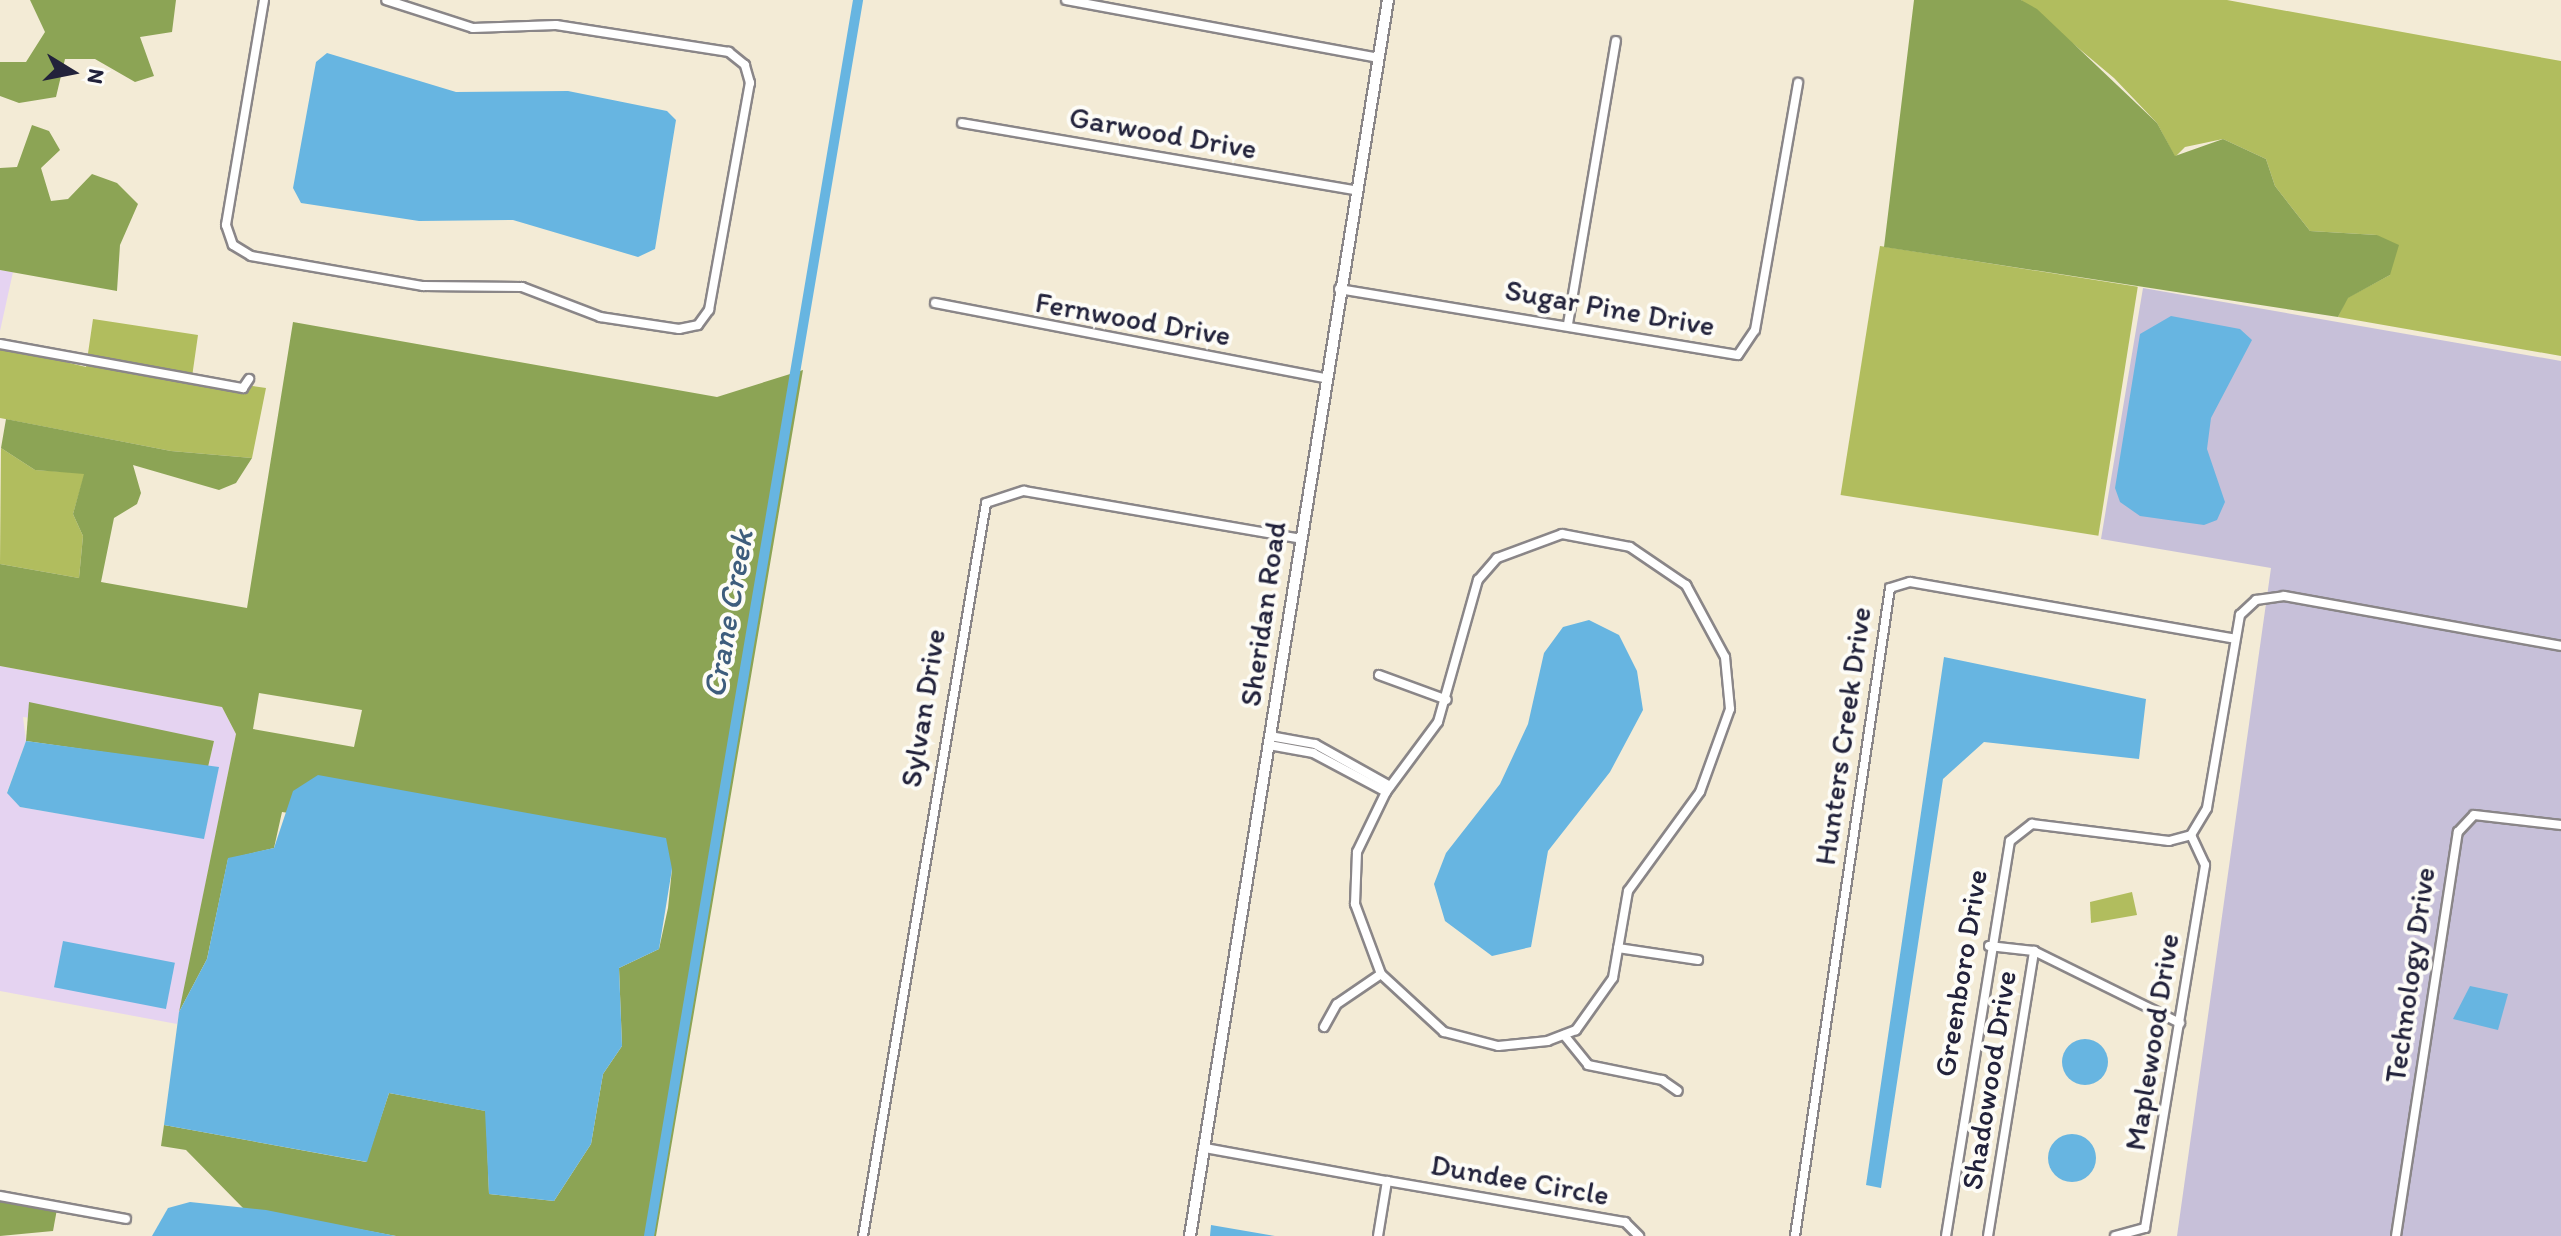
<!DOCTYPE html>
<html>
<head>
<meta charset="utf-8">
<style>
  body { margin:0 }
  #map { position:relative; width:2561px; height:1236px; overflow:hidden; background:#f3ebd6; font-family:Itim,sans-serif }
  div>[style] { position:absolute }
  .built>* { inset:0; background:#e5d3f1 }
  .industrial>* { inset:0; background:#c7c0d9 }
  .green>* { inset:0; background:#b1bd5e; transform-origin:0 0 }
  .forest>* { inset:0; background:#8ca455 }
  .water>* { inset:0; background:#67b5e1; transform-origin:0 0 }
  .round { border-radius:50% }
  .canal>* { height:10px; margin:-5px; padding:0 5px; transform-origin:5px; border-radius:5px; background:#67b5e1 }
  .roads { filter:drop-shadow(2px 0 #8a8688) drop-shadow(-2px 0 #8a8688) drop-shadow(0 2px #8a8688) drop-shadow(0 -2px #8a8688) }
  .minor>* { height:8px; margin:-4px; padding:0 4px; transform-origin:4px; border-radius:4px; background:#fff }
  .tertiary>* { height:10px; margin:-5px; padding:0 5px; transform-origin:5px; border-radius:5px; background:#fff }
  span { translate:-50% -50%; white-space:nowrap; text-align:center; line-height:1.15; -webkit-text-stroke:8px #fdfcf7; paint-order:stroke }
  .street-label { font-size:30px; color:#22223b }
  .water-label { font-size:32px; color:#3e5d7d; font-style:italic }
  .north { position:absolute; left:32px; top:32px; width:80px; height:80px; -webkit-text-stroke:6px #fdfcf7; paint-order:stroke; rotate:100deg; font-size:22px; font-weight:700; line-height:32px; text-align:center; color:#22223b }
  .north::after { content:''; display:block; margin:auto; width:28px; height:36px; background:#22223b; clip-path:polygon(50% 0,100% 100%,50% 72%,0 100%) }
</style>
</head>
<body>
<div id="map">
  <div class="built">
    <div style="clip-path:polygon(0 270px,13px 272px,0 331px)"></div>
    <div style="clip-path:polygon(evenodd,0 666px,222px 707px,236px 734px,177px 1024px,0 991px,0 666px,23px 717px,214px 741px,208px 767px,218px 767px,204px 838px,20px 807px,7px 792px,26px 741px,23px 717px)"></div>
  </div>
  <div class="industrial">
    <div style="clip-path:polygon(2143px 288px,2561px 361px,2561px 1236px,2177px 1236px,2271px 568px,2101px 539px)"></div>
  </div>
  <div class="green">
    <div style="clip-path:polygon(2021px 0,2227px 0,2561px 61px,2561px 356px,2338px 317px,2347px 298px,2390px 275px,2377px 235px,2310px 231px,2275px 186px,2266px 159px,2223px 139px,2185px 147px,2175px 157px,2157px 123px,2114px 78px)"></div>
    <div style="left:1880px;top:246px;width:261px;height:252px;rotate:9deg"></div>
    <div style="clip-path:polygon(93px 319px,198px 335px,192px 377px,266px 388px,252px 458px,171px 451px,0 418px,0 346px,86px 367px)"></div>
    <div style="clip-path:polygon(1px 448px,35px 470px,85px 473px,73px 514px,83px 536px,79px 578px,0 564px)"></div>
    <div style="clip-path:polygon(2132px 892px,2137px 915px,2091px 923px,2090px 902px)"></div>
  </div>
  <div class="forest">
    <div style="clip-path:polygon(30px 0,176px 0,172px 32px,140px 37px,154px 76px,135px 82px,95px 59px,65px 59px,56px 97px,19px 103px,0 96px,0 62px,26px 62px,45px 32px)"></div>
    <div style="clip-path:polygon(1914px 0,2021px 0,2037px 9px,2157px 123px,2175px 156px,2223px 139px,2266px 159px,2275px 186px,2310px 231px,2377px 235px,2399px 245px,2390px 275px,2348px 298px,2338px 317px,1884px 247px)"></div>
    <div style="clip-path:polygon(32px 125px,49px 131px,60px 150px,41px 168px,51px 201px,68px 199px,92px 174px,117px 183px,138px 204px,120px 245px,117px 291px,0 270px,0 168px,17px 167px)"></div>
    <div style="clip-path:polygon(evenodd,293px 322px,717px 397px,803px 370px,656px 1236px,396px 1236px,243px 1208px,186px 1150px,161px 1146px,164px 1125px,366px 1162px,389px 1093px,486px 1111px,489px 1194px,554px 1201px,591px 1144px,603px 1074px,622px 1046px,619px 968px,659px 949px,668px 908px,672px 869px,282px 812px,274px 848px,228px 859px,207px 959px,179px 1012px,236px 734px,222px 707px,0 666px,0 564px,79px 578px,83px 536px,73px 514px,84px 474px,35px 470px,1px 448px,6px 419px,171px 451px,252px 458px,236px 483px,219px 490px,133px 465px,141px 493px,137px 504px,114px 518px,101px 582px,247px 608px,293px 322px,259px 693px,362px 710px,354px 747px,253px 729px,259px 693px)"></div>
    <div style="clip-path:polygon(29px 702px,214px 741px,208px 767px,26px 741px)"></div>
    <div style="clip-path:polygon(0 1200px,57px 1209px,53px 1231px,0 1236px)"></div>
  </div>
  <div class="water">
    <div style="clip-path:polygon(327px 53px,456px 92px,568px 91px,667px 111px,676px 120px,655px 249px,638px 257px,513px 220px,419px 221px,301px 203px,293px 188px,316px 62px)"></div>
    <div style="clip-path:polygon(2171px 316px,2240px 329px,2252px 340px,2211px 418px,2207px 449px,2225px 502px,2217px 520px,2204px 525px,2140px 516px,2120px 502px,2115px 488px,2140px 334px)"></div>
    <div style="clip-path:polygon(1589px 620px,1619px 635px,1637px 671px,1643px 710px,1610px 772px,1548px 851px,1531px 947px,1492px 956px,1445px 921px,1434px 884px,1446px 853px,1500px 784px,1528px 724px,1544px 653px,1563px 627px)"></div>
    <div style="clip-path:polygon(1944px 657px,2146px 699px,2139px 759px,1984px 742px,1943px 779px,1881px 1188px,1866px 1185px)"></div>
    <div style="clip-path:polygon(26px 741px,219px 767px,204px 839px,20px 807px,7px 793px)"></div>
    <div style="clip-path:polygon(318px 775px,666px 838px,672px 869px,659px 949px,619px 968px,622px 1046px,603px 1074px,591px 1144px,554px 1201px,489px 1194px,485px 1111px,389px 1093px,367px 1162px,164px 1125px,179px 1012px,207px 959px,228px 858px,274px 848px,293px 791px)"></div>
    <div style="left:63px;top:941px;width:114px;height:47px;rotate:11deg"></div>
    <div style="clip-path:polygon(2470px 986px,2508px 994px,2498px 1030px,2453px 1019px)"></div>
    <div class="round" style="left:2062px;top:1039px;width:46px;height:46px"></div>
    <div class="round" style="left:2048px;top:1134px;width:48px;height:48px"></div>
    <div style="clip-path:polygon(190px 1202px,266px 1210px,396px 1236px,152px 1236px,168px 1208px)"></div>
    <div style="clip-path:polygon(1211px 1225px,1275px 1236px,1210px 1236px)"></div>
  </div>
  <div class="canal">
    <div style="left:649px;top:1236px;width:1254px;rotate:-80.4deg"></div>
  </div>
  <div class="roads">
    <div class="minor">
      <div style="left:264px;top:0;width:228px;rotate:99.6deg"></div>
      <div style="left:226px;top:225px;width:21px;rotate:71deg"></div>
      <div style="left:233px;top:245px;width:21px;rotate:31deg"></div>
      <div style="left:251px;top:256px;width:175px;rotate:9.9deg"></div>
      <div style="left:423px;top:286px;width:99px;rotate:0.6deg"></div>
      <div style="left:522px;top:287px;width:84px;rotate:21deg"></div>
      <div style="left:600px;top:317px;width:80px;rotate:8.6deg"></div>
      <div style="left:679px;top:329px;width:19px;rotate:-12deg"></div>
      <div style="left:698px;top:325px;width:19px;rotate:-54deg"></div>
      <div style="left:709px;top:310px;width:231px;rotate:-79.8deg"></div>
      <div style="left:750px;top:83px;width:19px;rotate:-106deg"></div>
      <div style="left:745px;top:65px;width:21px;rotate:-141deg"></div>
      <div style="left:729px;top:52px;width:175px;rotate:-171.1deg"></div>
      <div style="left:556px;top:25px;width:83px;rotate:177.9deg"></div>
      <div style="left:473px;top:28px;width:91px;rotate:-162.2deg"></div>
      <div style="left:1066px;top:0;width:317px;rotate:10.5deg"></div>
      <div style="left:962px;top:123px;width:400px;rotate:9.7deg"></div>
      <div style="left:1339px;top:289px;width:404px;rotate:9.4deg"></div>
      <div style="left:1738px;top:355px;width:30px;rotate:-56deg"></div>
      <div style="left:1755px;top:330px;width:251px;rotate:-80.1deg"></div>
      <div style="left:935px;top:303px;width:395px;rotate:10.9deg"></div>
      <div style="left:1568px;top:324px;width:287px;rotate:-80.4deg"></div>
      <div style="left:0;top:344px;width:247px;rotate:10.3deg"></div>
      <div style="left:243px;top:388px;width:11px;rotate:-56deg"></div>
      <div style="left:1562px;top:534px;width:69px;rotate:10.8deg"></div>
      <div style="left:1630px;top:547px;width:68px;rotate:34.2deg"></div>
      <div style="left:1686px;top:585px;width:82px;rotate:61.6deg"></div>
      <div style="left:1725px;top:657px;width:52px;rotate:84.5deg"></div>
      <div style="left:1730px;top:709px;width:88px;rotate:109.9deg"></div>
      <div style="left:1700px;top:792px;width:122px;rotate:126deg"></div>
      <div style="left:1628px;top:891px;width:88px;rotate:99.8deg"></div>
      <div style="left:1613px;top:978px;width:64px;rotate:125.4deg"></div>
      <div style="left:1576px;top:1030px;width:30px;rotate:159deg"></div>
      <div style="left:1548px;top:1041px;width:50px;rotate:174.3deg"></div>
      <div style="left:1498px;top:1046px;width:56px;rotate:-165.5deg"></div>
      <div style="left:1444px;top:1032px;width:86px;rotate:-137.4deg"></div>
      <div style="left:1381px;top:974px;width:75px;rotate:-110.4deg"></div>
      <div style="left:1355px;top:904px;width:52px;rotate:-87.8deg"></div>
      <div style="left:1357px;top:852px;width:67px;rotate:-64.2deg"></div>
      <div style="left:1386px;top:792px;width:87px;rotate:-53.4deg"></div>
      <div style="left:1438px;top:722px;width:148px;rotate:-74.3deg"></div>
      <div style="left:1478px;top:580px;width:29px;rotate:-49deg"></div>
      <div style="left:1497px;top:558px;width:69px;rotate:-20.3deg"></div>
      <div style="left:1379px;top:675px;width:72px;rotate:20.2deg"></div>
      <div style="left:1270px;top:736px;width:46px;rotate:10.1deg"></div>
      <div style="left:1315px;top:744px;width:86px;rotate:29.2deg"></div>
      <div style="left:1269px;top:745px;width:45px;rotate:10.3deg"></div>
      <div style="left:1313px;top:753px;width:83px;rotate:28.1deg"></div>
      <div style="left:1989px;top:946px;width:45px;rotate:6.3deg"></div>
      <div style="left:1618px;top:948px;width:81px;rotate:8.5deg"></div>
      <div style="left:1324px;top:1027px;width:26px;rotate:-61deg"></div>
      <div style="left:1337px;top:1004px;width:53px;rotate:-34.3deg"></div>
      <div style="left:1564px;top:1035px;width:38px;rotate:51deg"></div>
      <div style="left:1588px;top:1065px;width:76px;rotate:11.5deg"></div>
      <div style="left:1662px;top:1080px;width:19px;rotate:35deg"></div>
      <div style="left:1205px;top:1148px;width:185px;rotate:10.3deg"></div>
      <div style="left:0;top:1196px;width:128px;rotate:10.3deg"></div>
      <div style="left:863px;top:1236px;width:743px;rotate:-80.47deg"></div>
      <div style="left:986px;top:503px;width:40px;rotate:-18deg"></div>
      <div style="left:1024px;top:491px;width:277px;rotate:9.8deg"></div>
      <div style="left:1378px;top:1236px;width:56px;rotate:-80.7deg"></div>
      <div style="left:1387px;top:1181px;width:242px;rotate:9.8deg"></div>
      <div style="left:1625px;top:1222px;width:20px;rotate:45deg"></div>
      <div style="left:1795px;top:1236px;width:655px;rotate:-81.66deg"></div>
      <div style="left:1890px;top:588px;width:21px;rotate:-17deg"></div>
      <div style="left:1910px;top:582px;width:327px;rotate:9.9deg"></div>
      <div style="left:1946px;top:1236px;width:400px;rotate:-80.8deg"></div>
      <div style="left:2010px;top:841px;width:28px;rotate:-38deg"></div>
      <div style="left:2032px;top:824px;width:138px;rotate:7.1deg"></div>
      <div style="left:2169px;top:841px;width:23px;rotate:-15deg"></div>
      <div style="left:2191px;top:835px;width:31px;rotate:-59deg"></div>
      <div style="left:2207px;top:808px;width:196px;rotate:-80.3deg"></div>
      <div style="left:2240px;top:615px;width:22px;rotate:-43deg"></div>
      <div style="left:2256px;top:600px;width:28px;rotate:-8deg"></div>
      <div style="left:2284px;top:596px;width:281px;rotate:10.2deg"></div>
      <div style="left:1988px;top:1236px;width:289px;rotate:-80.8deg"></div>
      <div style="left:2034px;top:951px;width:163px;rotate:26.3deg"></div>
      <div style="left:2115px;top:1236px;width:31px;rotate:-15deg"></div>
      <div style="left:2145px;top:1228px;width:368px;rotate:-80.6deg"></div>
      <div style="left:2205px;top:865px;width:33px;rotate:-115deg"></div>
      <div style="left:2396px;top:1236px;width:409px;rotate:-81.3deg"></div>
      <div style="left:2458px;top:832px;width:23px;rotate:-47deg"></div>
      <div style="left:2474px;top:815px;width:88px;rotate:6.6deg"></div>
    </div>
    <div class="tertiary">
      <div style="left:1190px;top:1236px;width:1252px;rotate:-80.9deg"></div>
    </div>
  </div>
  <div class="street-label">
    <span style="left:1163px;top:133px;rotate:10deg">Garwood Drive</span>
    <span style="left:1610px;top:308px;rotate:10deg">Sugar Pine Drive</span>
    <span style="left:1133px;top:319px;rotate:10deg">Fernwood Drive</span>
    <span style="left:1263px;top:614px;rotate:-82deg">Sheridan Road</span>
    <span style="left:923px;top:708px;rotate:-81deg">Sylvan Drive</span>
    <span style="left:1843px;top:736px;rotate:-82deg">Hunters Creek Drive</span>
    <span style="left:1961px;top:973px;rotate:-81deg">Greenboro Drive</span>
    <span style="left:2410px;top:975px;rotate:-82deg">Technology Drive</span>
    <span style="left:2152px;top:1042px;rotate:-81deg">Maplewood Drive</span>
    <span style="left:1989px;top:1080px;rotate:-81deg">Shadowood Drive</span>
    <span style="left:1520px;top:1180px;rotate:10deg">Dundee Circle</span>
  </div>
  <div class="water-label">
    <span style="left:728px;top:614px;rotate:-80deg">Crane Creek</span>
  </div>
  <div class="north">N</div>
</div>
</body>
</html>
